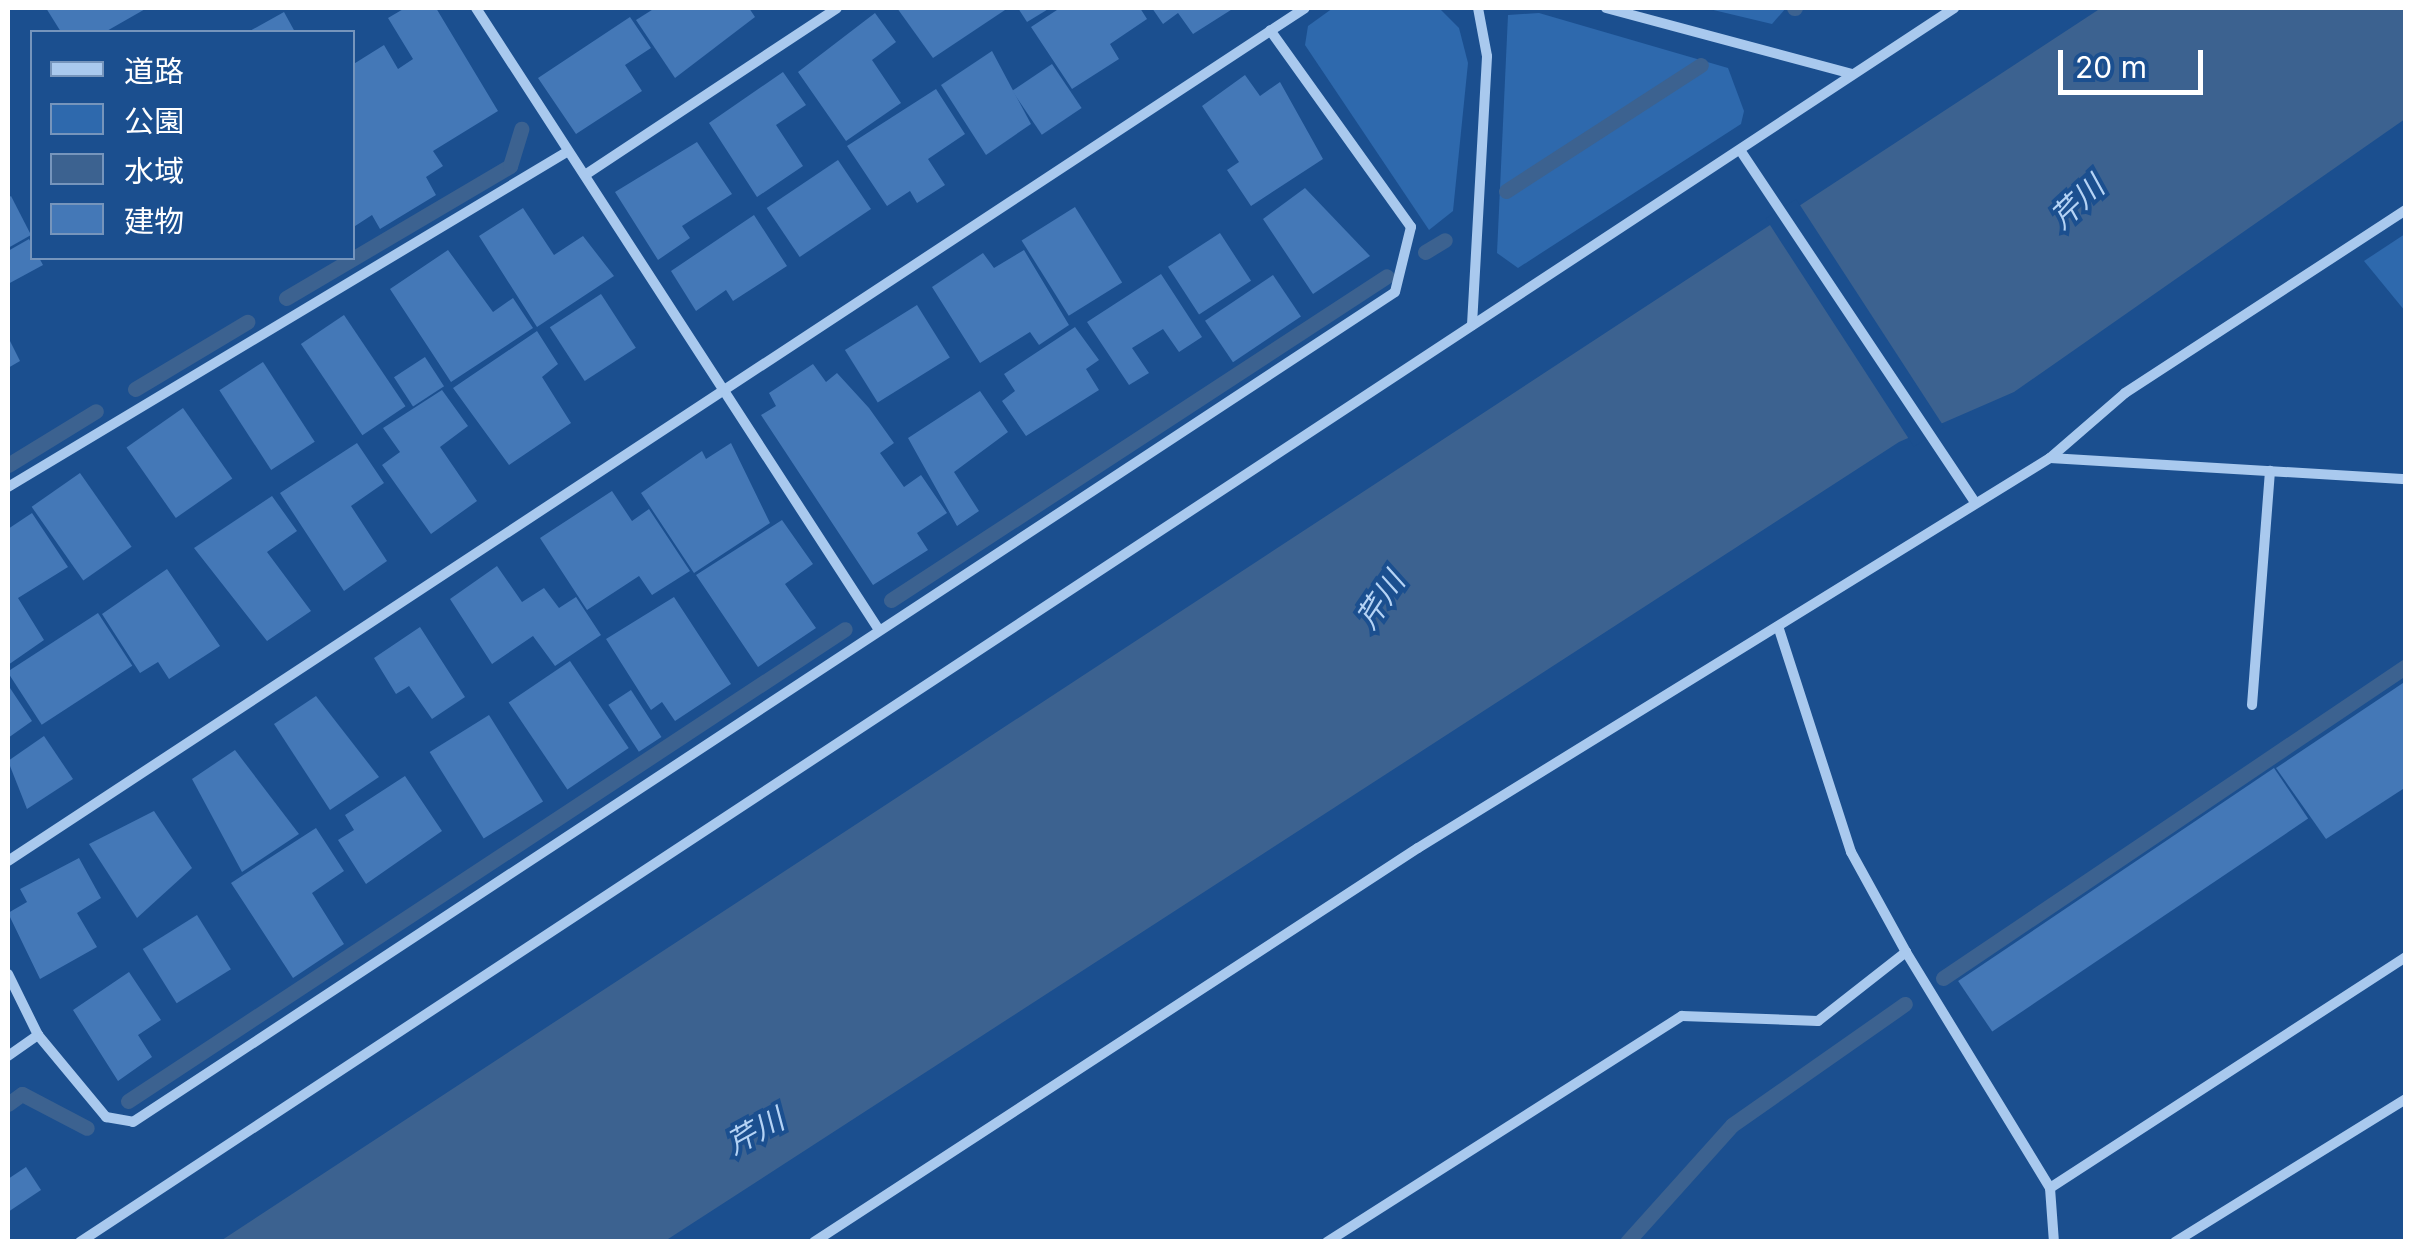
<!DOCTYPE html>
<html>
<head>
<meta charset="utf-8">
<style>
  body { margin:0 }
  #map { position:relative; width:2413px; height:1249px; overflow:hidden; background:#1b4f8f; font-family:Inter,"Noto Sans JP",sans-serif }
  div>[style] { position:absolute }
  .green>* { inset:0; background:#2e69ad }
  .water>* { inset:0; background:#3c6290 }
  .pier>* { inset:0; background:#1b4f8f; transform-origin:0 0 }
  .stream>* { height:15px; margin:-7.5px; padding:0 7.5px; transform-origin:7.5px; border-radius:7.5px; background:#3c6290 }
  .building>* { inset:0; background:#4478b7; transform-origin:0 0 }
  .street>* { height:10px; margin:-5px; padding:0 5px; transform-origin:5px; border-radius:5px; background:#a9c9ee }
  span { translate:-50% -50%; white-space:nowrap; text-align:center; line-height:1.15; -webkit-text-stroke:8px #1b4f8f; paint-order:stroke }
  .water-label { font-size:30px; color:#b5d3f5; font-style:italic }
  .frame { position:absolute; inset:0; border:10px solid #fff; pointer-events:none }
  .legend { position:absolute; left:30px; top:30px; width:325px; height:230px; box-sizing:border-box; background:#1b4f8f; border:2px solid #7695bc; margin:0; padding:12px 18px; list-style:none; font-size:30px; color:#fff }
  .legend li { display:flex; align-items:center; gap:20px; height:50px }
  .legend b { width:50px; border:2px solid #7695bc }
  .scale { position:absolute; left:2058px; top:50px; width:145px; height:45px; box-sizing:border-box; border:5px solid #fff; border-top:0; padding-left:12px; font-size:30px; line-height:35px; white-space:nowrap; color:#fff; -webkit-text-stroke:8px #1b4f8f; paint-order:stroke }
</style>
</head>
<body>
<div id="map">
  <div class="green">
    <div style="clip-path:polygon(1333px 8px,1439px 8px,1459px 28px,1468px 63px,1453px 211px,1429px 230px,1305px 45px,1308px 26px)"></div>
    <div style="clip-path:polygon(1705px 8px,1786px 8px,1772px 24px)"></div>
    <div style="clip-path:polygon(1539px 13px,1728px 68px,1744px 111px,1741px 124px,1518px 268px,1497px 253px,1508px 15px)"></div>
    <div style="clip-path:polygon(2405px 234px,2405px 311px,2364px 261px)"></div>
  </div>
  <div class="water">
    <div style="clip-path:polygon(2101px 8px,2405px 8px,2405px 119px,2014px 392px,1899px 442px,665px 1241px,219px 1242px)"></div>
  </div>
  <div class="pier">
    <div style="left:1796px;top:199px;width:272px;height:36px;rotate:57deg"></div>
  </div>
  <div class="stream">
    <div style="left:1794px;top:8px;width:1px"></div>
    <div style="left:1506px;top:191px;width:232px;rotate:-32.9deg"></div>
    <div style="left:1425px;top:252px;width:23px;rotate:-31deg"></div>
    <div style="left:286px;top:298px;width:260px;rotate:-30.5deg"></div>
    <div style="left:510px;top:166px;width:39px;rotate:-73deg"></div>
    <div style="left:135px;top:389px;width:131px;rotate:-30.9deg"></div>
    <div style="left:8px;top:465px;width:103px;rotate:-31.5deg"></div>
    <div style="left:891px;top:600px;width:592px;rotate:-33.15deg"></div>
    <div style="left:1943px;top:978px;width:558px;rotate:-33.97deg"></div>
    <div style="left:128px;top:1101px;width:858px;rotate:-33.36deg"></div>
    <div style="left:8px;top:1104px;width:17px;rotate:-36deg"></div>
    <div style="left:22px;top:1094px;width:73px;rotate:27.6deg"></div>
    <div style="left:1627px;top:1242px;width:157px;rotate:-48.1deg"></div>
    <div style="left:1732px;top:1125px;width:211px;rotate:-35deg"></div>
  </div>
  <div class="building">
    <div style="clip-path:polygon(46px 8px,147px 8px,105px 32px,61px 32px)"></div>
    <div style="clip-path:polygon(405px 8px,436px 8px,498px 111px,433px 151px,443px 166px,426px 177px,436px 195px,380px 229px,372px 215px,352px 228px,352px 65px,384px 45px,398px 69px,413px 59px,388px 18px)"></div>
    <div style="clip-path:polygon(655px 8px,749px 8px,755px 17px,675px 78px,636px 20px)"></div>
    <div style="clip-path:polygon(897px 8px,1008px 8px,933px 58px)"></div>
    <div style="clip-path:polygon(1018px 8px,1050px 8px,1027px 22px)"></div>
    <div style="clip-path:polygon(1060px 8px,1140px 8px,1147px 19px,1110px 44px,1119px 59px,1072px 89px,1031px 27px)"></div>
    <div style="clip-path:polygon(1152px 8px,1234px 8px,1193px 34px,1178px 13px,1163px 24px)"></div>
    <div style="clip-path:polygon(284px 12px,295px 32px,248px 32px)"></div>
    <div style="clip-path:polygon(875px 13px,896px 42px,872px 60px,901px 103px,846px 141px,798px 72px)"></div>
    <div style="clip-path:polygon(630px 17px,651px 48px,625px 65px,642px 91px,576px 134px,538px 78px)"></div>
    <div style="clip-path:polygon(992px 51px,1031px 124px,986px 155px,941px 85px)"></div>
    <div style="left:1052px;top:64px;width:53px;height:48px;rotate:56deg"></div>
    <div style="clip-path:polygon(783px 72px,806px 105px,776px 125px,803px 166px,757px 197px,709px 123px)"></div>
    <div style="clip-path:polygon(1245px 75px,1260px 96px,1280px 82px,1323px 159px,1251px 206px,1227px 170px,1239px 162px,1202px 106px)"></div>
    <div style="clip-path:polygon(936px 89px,965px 134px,928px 159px,945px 185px,917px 203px,910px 191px,887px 206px,847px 146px)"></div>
    <div style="clip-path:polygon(697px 142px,732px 194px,682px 226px,690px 238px,658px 260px,615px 192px)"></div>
    <div style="left:838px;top:160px;width:59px;height:86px;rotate:56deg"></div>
    <div style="clip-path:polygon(1305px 188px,1370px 256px,1313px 294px,1263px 219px)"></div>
    <div style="clip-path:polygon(11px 196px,31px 235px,8px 248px,8px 198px)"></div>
    <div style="left:1075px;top:207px;width:89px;height:63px;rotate:58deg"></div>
    <div style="clip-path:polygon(523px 208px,554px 255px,583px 236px,614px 276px,537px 327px,479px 236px)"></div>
    <div style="clip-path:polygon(754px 215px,787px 266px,733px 301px,726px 290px,696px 311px,671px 271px)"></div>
    <div style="left:1220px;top:233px;width:57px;height:62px;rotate:57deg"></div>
    <div style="clip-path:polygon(29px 239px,43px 265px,8px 284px,8px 251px)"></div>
    <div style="clip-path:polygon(448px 250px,493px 312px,513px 298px,533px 328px,451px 382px,390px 289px)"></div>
    <div style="clip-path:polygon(1024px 250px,1069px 325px,1039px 345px,1030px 332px,980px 363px,932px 287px,983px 253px,994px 268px)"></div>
    <div style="clip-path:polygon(1161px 274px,1202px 337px,1179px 352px,1163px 329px,1132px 348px,1149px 373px,1129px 385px,1087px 322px)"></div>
    <div style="left:1273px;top:275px;width:50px;height:82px;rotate:56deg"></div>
    <div style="left:601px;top:294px;width:64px;height:61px;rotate:57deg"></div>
    <div style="left:917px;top:305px;width:62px;height:85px;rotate:58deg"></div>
    <div style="left:344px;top:315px;width:110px;height:52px;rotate:56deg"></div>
    <div style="clip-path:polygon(1075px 327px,1099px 360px,1086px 369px,1099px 390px,1026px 436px,1002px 401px,1015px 391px,1004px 374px)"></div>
    <div style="clip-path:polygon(537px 331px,558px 364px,542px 377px,571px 423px,509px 465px,453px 388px)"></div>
    <div style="clip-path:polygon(8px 337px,20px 361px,8px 368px)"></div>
    <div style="left:425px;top:357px;width:35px;height:37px;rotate:57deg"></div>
    <div style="left:263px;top:362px;width:95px;height:52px;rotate:57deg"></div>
    <div style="clip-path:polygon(813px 364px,826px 382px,837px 373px,869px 408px,894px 443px,880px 453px,904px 487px,921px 475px,947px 513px,917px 533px,928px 550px,873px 585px,761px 415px,776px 406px,769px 393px)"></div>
    <div style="clip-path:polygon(442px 390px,468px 426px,440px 447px,477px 501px,431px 534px,382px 465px,400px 452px,383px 428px)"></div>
    <div style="clip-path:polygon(980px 391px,1008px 432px,954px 472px,979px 511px,957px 526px,908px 438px)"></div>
    <div style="left:183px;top:408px;width:86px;height:69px;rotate:55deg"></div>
    <div style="clip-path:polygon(357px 443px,384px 483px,351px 506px,387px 561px,344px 591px,280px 493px)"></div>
    <div style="clip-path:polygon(731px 443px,770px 523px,694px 573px,641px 493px,702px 451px,706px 459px)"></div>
    <div style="left:80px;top:473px;width:90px;height:59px;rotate:55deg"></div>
    <div style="clip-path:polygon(612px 491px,632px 521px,649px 509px,690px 571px,652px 595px,639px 576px,587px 610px,540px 538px)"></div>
    <div style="clip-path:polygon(272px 496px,297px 531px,267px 552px,311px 611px,267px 641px,194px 548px)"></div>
    <div style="clip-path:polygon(32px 513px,68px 567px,18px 598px,44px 640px,8px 665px,8px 529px)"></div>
    <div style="clip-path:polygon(782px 520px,813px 564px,785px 584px,816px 628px,758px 667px,696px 575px)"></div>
    <div style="clip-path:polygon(497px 566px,522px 602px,544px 588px,559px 608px,576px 597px,601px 635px,555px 666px,533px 636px,492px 664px,450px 599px)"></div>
    <div style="clip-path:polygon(167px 569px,220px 646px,169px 679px,158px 662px,140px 673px,102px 614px)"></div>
    <div style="clip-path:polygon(674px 597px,731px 684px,675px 721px,662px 702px,651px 710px,606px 639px)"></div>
    <div style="left:98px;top:613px;width:63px;height:108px;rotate:57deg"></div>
    <div style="clip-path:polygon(420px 627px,465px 697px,432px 719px,409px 686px,396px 694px,374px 658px)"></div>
    <div style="left:570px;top:661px;width:105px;height:74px;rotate:56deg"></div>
    <div style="clip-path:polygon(2406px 681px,2406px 787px,2326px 839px,2276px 768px)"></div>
    <div style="clip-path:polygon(8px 685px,32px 721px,8px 738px)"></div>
    <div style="left:631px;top:690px;width:56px;height:27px;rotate:57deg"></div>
    <div style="clip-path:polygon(316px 696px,379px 777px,330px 810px,274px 724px)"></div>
    <div style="left:489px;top:715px;width:102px;height:70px;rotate:58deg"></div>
    <div style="clip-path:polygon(44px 736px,73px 779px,27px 809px,8px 761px)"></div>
    <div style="clip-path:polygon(235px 750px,299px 834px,242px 872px,192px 779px)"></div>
    <div style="left:2274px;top:768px;width:61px;height:381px;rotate:56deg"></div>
    <div style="clip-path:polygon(405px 776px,442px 831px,366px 884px,338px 840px,354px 830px,345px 815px)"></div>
    <div style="clip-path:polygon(154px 811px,192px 868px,137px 918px,89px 844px)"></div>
    <div style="clip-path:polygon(316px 828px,344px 871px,312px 893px,344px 944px,293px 978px,231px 883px)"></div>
    <div style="clip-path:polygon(79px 858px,101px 898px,77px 913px,97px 947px,40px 979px,8px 913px,27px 902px,20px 889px)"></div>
    <div style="left:197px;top:915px;width:64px;height:64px;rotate:58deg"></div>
    <div style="clip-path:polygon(129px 972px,161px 1020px,138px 1035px,152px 1057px,118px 1081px,73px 1010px)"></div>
    <div style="clip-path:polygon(26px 1167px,41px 1190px,8px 1212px,8px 1179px)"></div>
  </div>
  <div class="street">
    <div style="left:476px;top:8px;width:741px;rotate:57.06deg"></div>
    <div style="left:1606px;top:8px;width:255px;rotate:15deg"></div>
    <div style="left:1740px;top:150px;width:422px;rotate:56.3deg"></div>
    <div style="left:585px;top:175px;width:302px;rotate:-33.5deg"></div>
    <div style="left:1472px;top:325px;width:269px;rotate:-86.8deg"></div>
    <div style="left:1487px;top:56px;width:49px;rotate:-100.6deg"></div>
    <div style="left:2050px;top:458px;width:357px;rotate:3.4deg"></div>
    <div style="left:8px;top:487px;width:649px;rotate:-30.95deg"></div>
    <div style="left:2252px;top:705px;width:235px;rotate:-85.6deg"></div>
    <div style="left:8px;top:861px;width:1552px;rotate:-33.33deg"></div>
    <div style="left:1906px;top:952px;width:276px;rotate:58.6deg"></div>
    <div style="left:2050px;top:1188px;width:54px;rotate:85.8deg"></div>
    <div style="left:8px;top:974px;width:68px;rotate:63.8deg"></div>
    <div style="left:38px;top:1035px;width:107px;rotate:50.3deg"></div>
    <div style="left:106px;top:1117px;width:27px;rotate:10deg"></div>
    <div style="left:133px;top:1122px;width:1510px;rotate:-33.33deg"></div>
    <div style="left:1395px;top:292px;width:67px;rotate:-76.2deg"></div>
    <div style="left:1411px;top:227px;width:242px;rotate:-125.6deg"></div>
    <div style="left:8px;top:1056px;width:37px;rotate:-35deg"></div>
    <div style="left:2050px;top:1188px;width:424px;rotate:-33deg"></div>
    <div style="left:80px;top:1242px;width:2244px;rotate:-33.36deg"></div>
    <div style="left:814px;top:1242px;width:721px;rotate:-33.12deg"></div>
    <div style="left:1418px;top:848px;width:743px;rotate:-31.68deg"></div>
    <div style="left:2050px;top:458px;width:99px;rotate:-40.9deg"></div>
    <div style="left:2125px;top:393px;width:335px;rotate:-33.1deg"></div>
    <div style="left:1327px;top:1242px;width:421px;rotate:-32.5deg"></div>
    <div style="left:1682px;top:1016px;width:136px;rotate:2.1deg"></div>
    <div style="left:1818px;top:1021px;width:112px;rotate:-38.1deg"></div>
    <div style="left:1906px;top:952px;width:114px;rotate:-118.8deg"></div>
    <div style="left:1851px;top:852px;width:237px;rotate:-107.9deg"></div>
    <div style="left:2175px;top:1242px;width:272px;rotate:-31.8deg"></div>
  </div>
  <div class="water-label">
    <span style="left:2077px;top:202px;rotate:-43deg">芹川</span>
    <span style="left:1380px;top:600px;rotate:-56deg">芹川</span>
    <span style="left:755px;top:1131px;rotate:-29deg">芹川</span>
  </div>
  <div class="frame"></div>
  <ul class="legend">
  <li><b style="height:12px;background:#a9c9ee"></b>道路</li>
  <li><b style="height:28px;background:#2e69ad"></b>公園</li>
  <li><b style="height:28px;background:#3c6290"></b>水域</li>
  <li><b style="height:28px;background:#4478b7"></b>建物</li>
  </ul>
  <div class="scale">20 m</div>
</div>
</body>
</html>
